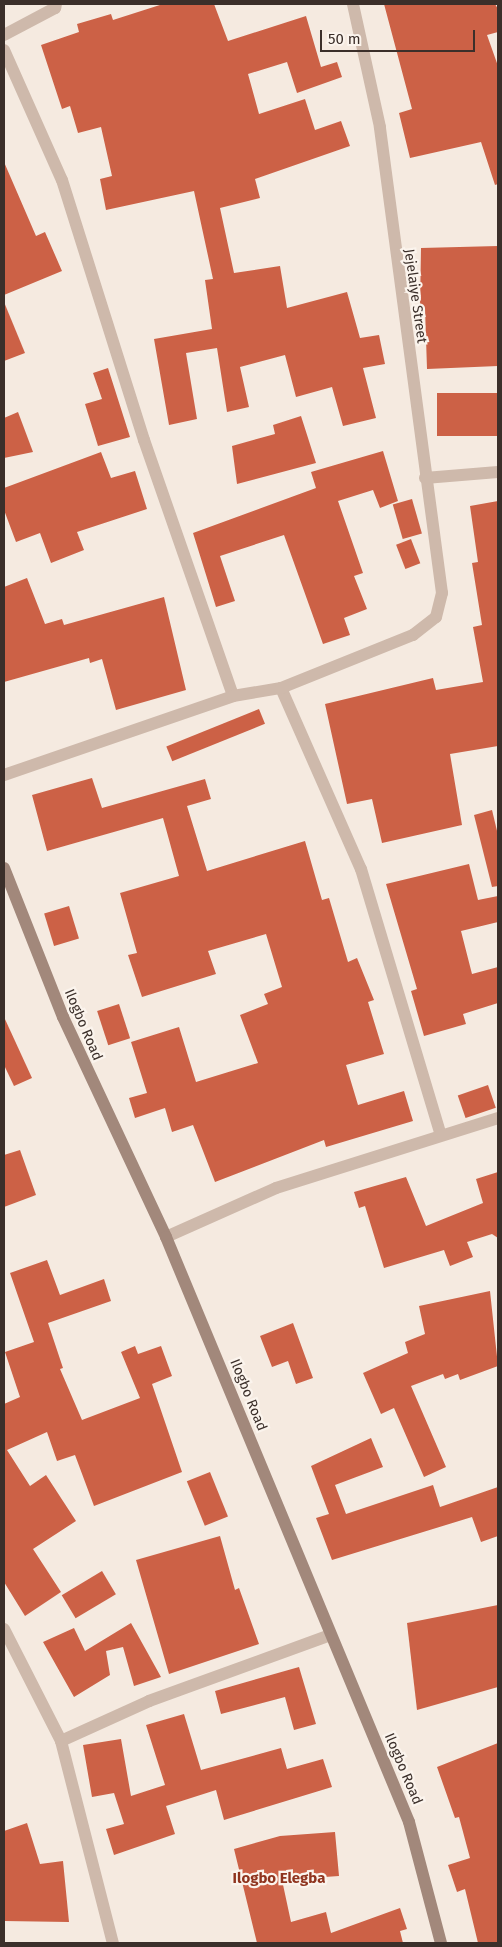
<!DOCTYPE html>
<html>
<head>
<meta charset="utf-8">
<style>
  body { margin:0 }
  #map { position:relative; width:502px; height:1947px; overflow:hidden; background:#f5eae0; font-family:"Fira Sans",sans-serif }
  div>[style] { position:absolute }
  .building>* { inset:0; background:#cc6146; transform-origin:0 0 }
  .street>* { height:12px; margin:-6px; padding:0 6px; transform-origin:6px; border-radius:6px; background:#ceb9ab }
  .secondary>* { height:12px; margin:-6px; padding:0 6px; transform-origin:6px; border-radius:6px; background:#a2887b }
  span { translate:-50% -50%; white-space:nowrap; text-align:center; line-height:1.15; -webkit-text-stroke:4.5px #fbf4ed; paint-order:stroke }
  .street-label { font-size:14px; color:#3b2f2a }
  .neighbourhood-label { font-size:15px; color:#8f341e; font-weight:700 }
  .frame { position:absolute; inset:0; border:5px solid #3b2f2a; pointer-events:none }
  .scale { position:absolute; left:320px; top:30px; width:155px; height:22px; box-sizing:border-box; border:2px solid #3b2f2a; border-top:0; padding-left:6px; font-size:15px; line-height:18px; white-space:nowrap; color:#3b2f2a; -webkit-text-stroke:4px #fbf4ed; paint-order:stroke }
</style>
</head>
<body>
<div id="map">
  <div class="building">
    <div style="clip-path:polygon(163px 4px,214px 4px,228px 41px,306px 16px,321px 67px,337px 62px,342px 77px,297px 93px,287px 62px,248px 74px,259px 114px,305px 99px,315px 130px,341px 121px,350px 146px,255px 179px,260px 198px,220px 208px,234px 273px,280px 266px,287px 308px,347px 292px,360px 338px,379px 335px,385px 364px,363px 368px,376px 418px,343px 426px,332px 387px,296px 397px,285px 355px,240px 367px,249px 407px,227px 412px,217px 348px,186px 353px,197px 419px,169px 425px,154px 339px,212px 329px,205px 280px,213px 279px,194px 191px,106px 210px,100px 179px,112px 176px,101px 127px,78px 133px,70px 106px,62px 109px,41px 45px,79px 32px,77px 24px,111px 14px,113px 20px)"></div>
    <div style="clip-path:polygon(384px 4px,495px 4px,498px 9px,498px 32px,487px 35px,498px 66px,498px 184px,495px 185px,481px 142px,410px 158px,399px 113px,412px 109px)"></div>
    <div style="clip-path:polygon(4px 162px,36px 236px,45px 232px,62px 271px,4px 295px)"></div>
    <div style="clip-path:polygon(498px 246px,498px 366px,427px 369px,425px 308px,420px 308px,421px 248px)"></div>
    <div style="clip-path:polygon(4px 302px,25px 353px,4px 361px)"></div>
    <div style="clip-path:polygon(108px 368px,130px 437px,98px 446px,85px 404px,102px 399px,93px 373px)"></div>
    <div style="left:498px;top:393px;width:43px;height:61px;rotate:90deg"></div>
    <div style="clip-path:polygon(18px 412px,33px 452px,4px 458px,4px 418px)"></div>
    <div style="clip-path:polygon(301px 416px,316px 463px,237px 484px,232px 446px,275px 434px,273px 425px)"></div>
    <div style="clip-path:polygon(383px 451px,398px 501px,380px 508px,373px 490px,338px 501px,363px 573px,354px 576px,367px 609px,344px 618px,350px 635px,323px 644px,284px 535px,220px 556px,235px 601px,216px 607px,193px 533px,316px 488px,311px 472px)"></div>
    <div style="clip-path:polygon(101px 452px,111px 478px,135px 471px,147px 509px,77px 532px,84px 550px,51px 563px,40px 533px,16px 542px,4px 510px,4px 488px)"></div>
    <div style="left:412px;top:499px;width:36px;height:20px;rotate:74deg"></div>
    <div style="clip-path:polygon(498px 501px,498px 746px,450px 754px,462px 825px,382px 843px,372px 799px,347px 804px,325px 704px,433px 678px,436px 690px,483px 682px,473px 627px,482px 625px,472px 563px,478px 562px,470px 506px)"></div>
    <div style="left:411px;top:539px;width:26px;height:16px;rotate:69deg"></div>
    <div style="clip-path:polygon(27px 578px,45px 624px,62px 619px,64px 625px,164px 597px,186px 690px,116px 710px,102px 659px,90px 663px,89px 658px,4px 682px,4px 587px)"></div>
    <div style="left:259px;top:709px;width:16px;height:100px;rotate:68deg"></div>
    <div style="clip-path:polygon(92px 778px,102px 808px,205px 779px,211px 799px,187px 806px,207px 871px,305px 841px,322px 900px,329px 898px,348px 962px,357px 958px,374px 1000px,368px 1002px,384px 1054px,346px 1065px,358px 1105px,404px 1091px,413px 1121px,326px 1147px,324px 1140px,215px 1182px,193px 1125px,172px 1132px,165px 1108px,135px 1118px,129px 1098px,147px 1093px,131px 1042px,179px 1027px,196px 1082px,258px 1063px,240px 1015px,268px 1004px,264px 994px,282px 987px,266px 934px,208px 951px,216px 974px,142px 997px,128px 955px,137px 953px,120px 893px,179px 876px,163px 818px,47px 851px,32px 795px)"></div>
    <div style="clip-path:polygon(492px 810px,498px 835px,498px 886px,492px 887px,474px 815px)"></div>
    <div style="clip-path:polygon(469px 864px,478px 900px,498px 896px,498px 922px,461px 931px,472px 974px,498px 967px,498px 1003px,463px 1014px,466px 1024px,424px 1036px,411px 991px,417px 989px,386px 884px)"></div>
    <div style="left:69px;top:906px;width:34px;height:26px;rotate:73deg"></div>
    <div style="left:119px;top:1004px;width:36px;height:23px;rotate:72deg"></div>
    <div style="clip-path:polygon(4px 1017px,32px 1078px,14px 1086px,4px 1065px)"></div>
    <div style="left:488px;top:1085px;width:24px;height:32px;rotate:71deg"></div>
    <div style="clip-path:polygon(20px 1150px,36px 1195px,4px 1207px,4px 1155px)"></div>
    <div style="clip-path:polygon(498px 1172px,498px 1238px,492px 1234px,467px 1242px,473px 1257px,450px 1266px,444px 1250px,384px 1268px,365px 1206px,359px 1208px,354px 1192px,406px 1177px,426px 1226px,483px 1203px,476px 1179px)"></div>
    <div style="clip-path:polygon(47px 1260px,60px 1295px,104px 1279px,111px 1301px,48px 1323px,63px 1368px,60px 1369px,82px 1420px,140px 1398px,121px 1352px,135px 1346px,138px 1354px,161px 1346px,172px 1376px,152px 1384px,182px 1472px,94px 1506px,75px 1455px,57px 1461px,47px 1432px,7px 1450px,30px 1486px,46px 1475px,76px 1521px,33px 1549px,61px 1592px,25px 1616px,4px 1582px,4px 1404px,20px 1397px,5px 1352px,34px 1342px,10px 1273px)"></div>
    <div style="clip-path:polygon(490px 1291px,498px 1366px,460px 1380px,458px 1374px,445px 1379px,443px 1374px,411px 1386px,446px 1467px,424px 1477px,394px 1408px,381px 1414px,363px 1373px,408px 1353px,405px 1342px,425px 1334px,419px 1306px)"></div>
    <div style="clip-path:polygon(293px 1323px,313px 1378px,296px 1384px,288px 1361px,272px 1367px,260px 1336px)"></div>
    <div style="clip-path:polygon(371px 1438px,383px 1467px,335px 1485px,346px 1514px,433px 1485px,440px 1507px,498px 1487px,498px 1536px,481px 1542px,472px 1517px,332px 1560px,316px 1518px,329px 1514px,311px 1466px)"></div>
    <div style="left:210px;top:1472px;width:48px;height:25px;rotate:68deg"></div>
    <div style="clip-path:polygon(220px 1536px,235px 1590px,239px 1588px,259px 1644px,169px 1674px,136px 1560px)"></div>
    <div style="left:102px;top:1571px;width:27px;height:47px;rotate:59deg"></div>
    <div style="clip-path:polygon(498px 1605px,498px 1687px,417px 1710px,407px 1623px)"></div>
    <div style="clip-path:polygon(131px 1623px,161px 1677px,134px 1686px,123px 1647px,106px 1651px,110px 1675px,74px 1697px,43px 1642px,74px 1628px,85px 1651px)"></div>
    <div style="clip-path:polygon(299px 1667px,316px 1724px,294px 1730px,285px 1697px,221px 1714px,215px 1691px)"></div>
    <div style="clip-path:polygon(184px 1714px,201px 1770px,281px 1748px,287px 1769px,323px 1759px,332px 1787px,224px 1820px,216px 1790px,166px 1806px,175px 1834px,114px 1855px,106px 1829px,124px 1824px,114px 1793px,92px 1797px,83px 1745px,121px 1739px,131px 1796px,165px 1785px,146px 1725px)"></div>
    <div style="clip-path:polygon(498px 1743px,498px 1943px,478px 1943px,465px 1889px,457px 1892px,448px 1865px,470px 1858px,459px 1817px,455px 1818px,437px 1767px)"></div>
    <div style="clip-path:polygon(27px 1823px,40px 1864px,63px 1861px,69px 1922px,4px 1921px,4px 1831px)"></div>
    <div style="clip-path:polygon(335px 1832px,339px 1876px,282px 1880px,291px 1922px,326px 1912px,331px 1933px,400px 1908px,407px 1929px,400px 1931px,403px 1943px,257px 1943px,234px 1849px,280px 1836px)"></div>
  </div>
  <div class="street">
    <div style="left:4px;top:35px;width:58px;rotate:-27.9deg"></div>
    <div style="left:55px;top:8px;width:4px;rotate:-76deg"></div>
    <div style="left:4px;top:50px;width:142px;rotate:66deg"></div>
    <div style="left:62px;top:180px;width:273px;rotate:72.5deg"></div>
    <div style="left:144px;top:440px;width:271px;rotate:70.8deg"></div>
    <div style="left:425px;top:478px;width:73px;rotate:-4.7deg"></div>
    <div style="left:281px;top:688px;width:198px;rotate:66.2deg"></div>
    <div style="left:361px;top:869px;width:276px;rotate:73.3deg"></div>
    <div style="left:4px;top:775px;width:242px;rotate:-19deg"></div>
    <div style="left:233px;top:696px;width:49px;rotate:-9.5deg"></div>
    <div style="left:281px;top:688px;width:142px;rotate:-21.9deg"></div>
    <div style="left:413px;top:635px;width:29px;rotate:-38deg"></div>
    <div style="left:436px;top:617px;width:25px;rotate:-76deg"></div>
    <div style="left:442px;top:593px;width:470px;rotate:-97.6deg"></div>
    <div style="left:380px;top:127px;width:126px;rotate:-102.4deg"></div>
    <div style="left:166px;top:1237px;width:120px;rotate:-24deg"></div>
    <div style="left:276px;top:1188px;width:233px;rotate:-17.5deg"></div>
    <div style="left:4px;top:1629px;width:126px;rotate:63deg"></div>
    <div style="left:61px;top:1741px;width:209px;rotate:75.6deg"></div>
    <div style="left:61px;top:1741px;width:97px;rotate:-24.4deg"></div>
    <div style="left:149px;top:1701px;width:193px;rotate:-20deg"></div>
  </div>
  <div class="secondary">
    <div style="left:4px;top:868px;width:160px;rotate:68.4deg"></div>
    <div style="left:63px;top:1017px;width:243px;rotate:64.9deg"></div>
    <div style="left:166px;top:1237px;width:633px;rotate:67.44deg"></div>
    <div style="left:409px;top:1822px;width:125px;rotate:75.2deg"></div>
  </div>
  <div class="street-label">
    <span style="left:415px;top:296px;rotate:82deg">Jejelaiye Street</span>
    <span style="left:83px;top:1025px;rotate:67deg">Ilogbo Road</span>
    <span style="left:248px;top:1395px;rotate:68deg">Ilogbo Road</span>
    <span style="left:403px;top:1769px;rotate:67deg">Ilogbo Road</span>
  </div>
  <div class="neighbourhood-label">
    <span style="left:279px;top:1879px">Ilogbo Elegba</span>
  </div>
  <div class="frame"></div>
  <div class="scale">50 m</div>
</div>
</body>
</html>
